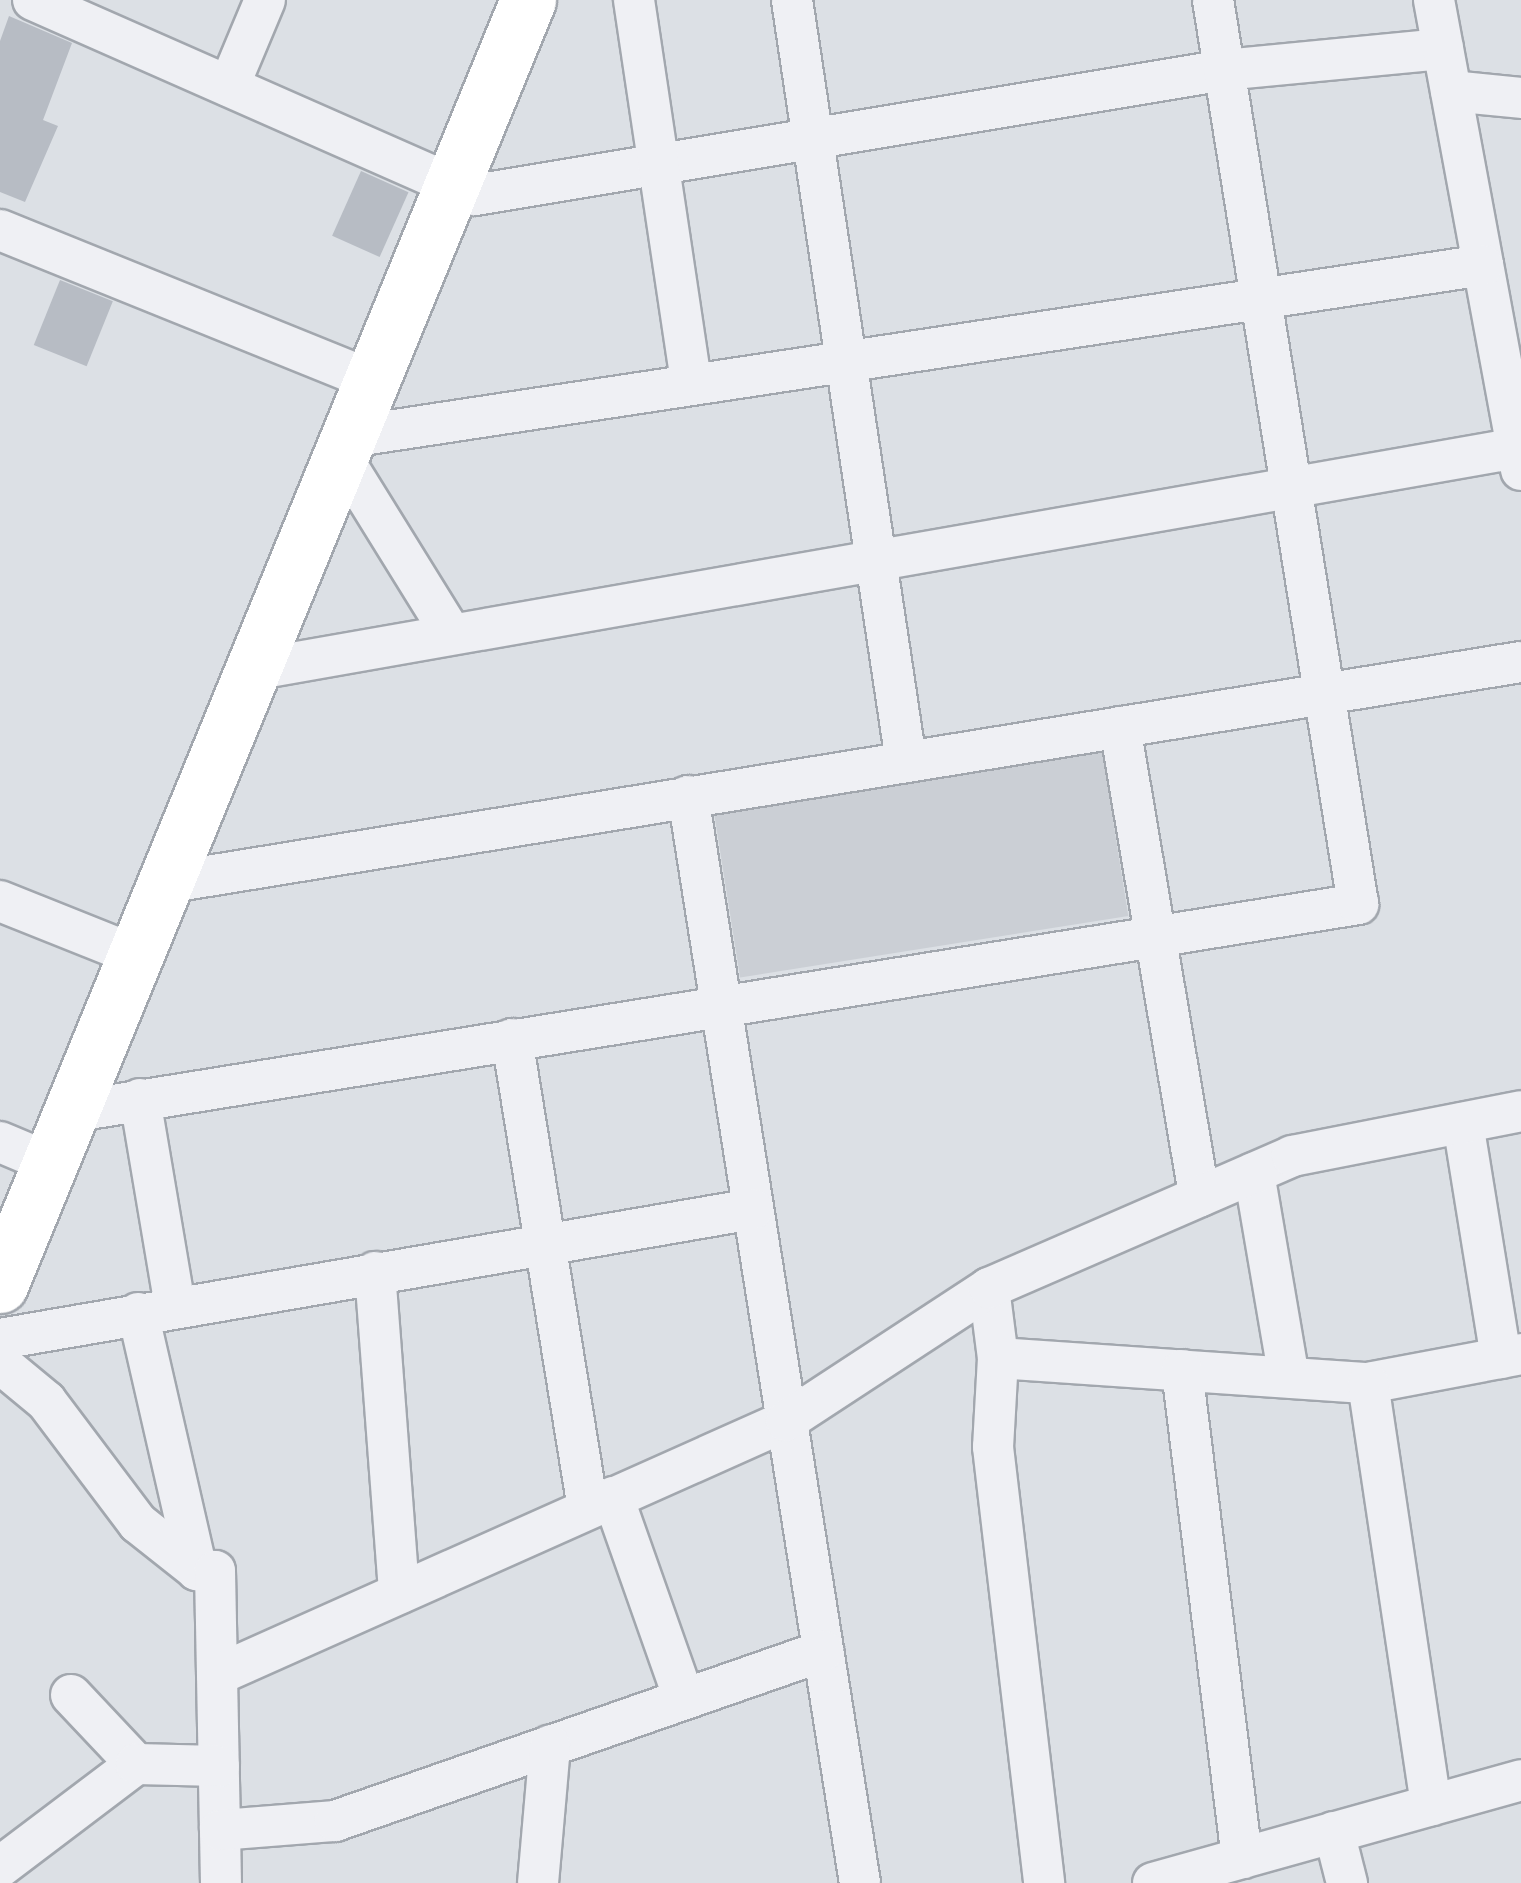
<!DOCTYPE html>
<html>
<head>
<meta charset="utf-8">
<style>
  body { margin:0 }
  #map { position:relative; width:1521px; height:1883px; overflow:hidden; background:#dce0e5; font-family:Overpass,sans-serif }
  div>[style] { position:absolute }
  .built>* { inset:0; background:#cbcfd5; transform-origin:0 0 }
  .building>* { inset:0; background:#b7bcc4; transform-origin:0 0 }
  .roads { filter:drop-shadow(2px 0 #a2a7ae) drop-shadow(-2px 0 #a2a7ae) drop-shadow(0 2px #a2a7ae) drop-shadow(0 -2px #a2a7ae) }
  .street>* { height:40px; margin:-20px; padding:0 20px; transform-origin:20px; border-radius:20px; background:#eff0f4 }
  .secondary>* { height:55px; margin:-27.5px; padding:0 27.5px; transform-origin:27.5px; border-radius:27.5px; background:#fff }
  span { translate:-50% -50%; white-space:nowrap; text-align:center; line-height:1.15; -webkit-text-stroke:8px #ebeef3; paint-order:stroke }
</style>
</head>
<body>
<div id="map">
  <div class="built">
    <div style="left:1102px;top:750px;width:168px;height:393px;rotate:81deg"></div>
  </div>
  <div class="building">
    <div style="clip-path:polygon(9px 16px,72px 43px,43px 120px,58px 126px,25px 202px,0 192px,0 41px)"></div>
    <div style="left:361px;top:171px;width:52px;height:71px;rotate:24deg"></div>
    <div style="left:60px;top:280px;width:57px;height:70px;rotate:22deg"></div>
  </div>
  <div class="roads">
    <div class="street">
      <div style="left:33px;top:0;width:483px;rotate:23.8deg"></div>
      <div style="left:475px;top:195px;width:759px;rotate:-9.47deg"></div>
      <div style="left:1224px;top:70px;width:220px;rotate:-5.5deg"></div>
      <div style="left:634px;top:0;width:386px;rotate:81.5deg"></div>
      <div style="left:792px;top:0;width:769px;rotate:81.48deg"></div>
      <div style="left:1434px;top:0;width:478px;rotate:79.5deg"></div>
      <div style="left:229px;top:86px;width:93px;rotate:-67.3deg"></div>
      <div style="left:1451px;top:91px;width:70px;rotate:5.7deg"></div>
      <div style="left:0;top:230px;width:401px;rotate:22deg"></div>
      <div style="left:349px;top:437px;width:1147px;rotate:-8.62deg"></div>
      <div style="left:341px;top:456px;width:207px;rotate:58.2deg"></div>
      <div style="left:252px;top:670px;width:1284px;rotate:-9.95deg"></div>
      <div style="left:1120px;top:727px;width:476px;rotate:80.4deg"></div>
      <div style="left:688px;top:796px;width:1101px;rotate:81.01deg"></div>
      <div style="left:165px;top:883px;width:1374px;rotate:-9.26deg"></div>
      <div style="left:0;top:901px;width:145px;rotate:21.8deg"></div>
      <div style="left:512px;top:1039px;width:475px;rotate:80.8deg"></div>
      <div style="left:140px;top:1099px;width:211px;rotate:80.4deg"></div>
      <div style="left:70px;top:1112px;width:1305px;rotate:-9.17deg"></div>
      <div style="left:1358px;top:904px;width:916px;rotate:-99.11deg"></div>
      <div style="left:1463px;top:1123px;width:238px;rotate:80.8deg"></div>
      <div style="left:0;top:1142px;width:54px;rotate:22.8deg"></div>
      <div style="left:1254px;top:1173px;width:207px;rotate:80.3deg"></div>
      <div style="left:375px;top:1272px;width:322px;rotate:85.7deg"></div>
      <div style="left:989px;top:1288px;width:71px;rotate:82.7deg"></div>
      <div style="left:998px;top:1358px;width:89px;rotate:93.2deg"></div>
      <div style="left:993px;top:1447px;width:439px;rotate:83.3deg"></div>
      <div style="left:138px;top:1313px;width:264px;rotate:77.1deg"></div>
      <div style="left:0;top:1339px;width:764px;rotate:-9.8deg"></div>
      <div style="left:998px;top:1358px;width:371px;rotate:3.9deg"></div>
      <div style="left:1368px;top:1383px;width:156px;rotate:-10.7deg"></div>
      <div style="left:0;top:1363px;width:60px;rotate:39.6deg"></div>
      <div style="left:46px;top:1401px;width:153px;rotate:53deg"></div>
      <div style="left:138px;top:1523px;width:75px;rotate:38.5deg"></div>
      <div style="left:197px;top:1570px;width:18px;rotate:3deg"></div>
      <div style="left:215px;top:1571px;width:312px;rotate:88.9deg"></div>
      <div style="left:1182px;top:1370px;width:492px;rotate:83deg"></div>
      <div style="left:1368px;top:1383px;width:427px;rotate:81.5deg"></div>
      <div style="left:613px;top:1497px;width:214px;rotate:70.6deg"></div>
      <div style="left:217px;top:1675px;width:623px;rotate:-24.06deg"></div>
      <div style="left:786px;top:1421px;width:243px;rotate:-33.2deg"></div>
      <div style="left:989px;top:1288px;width:331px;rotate:-23.5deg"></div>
      <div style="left:1292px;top:1156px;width:233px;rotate:-11.1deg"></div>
      <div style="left:71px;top:1695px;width:95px;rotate:46.7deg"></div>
      <div style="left:220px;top:1830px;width:115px;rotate:-4.5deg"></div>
      <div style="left:335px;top:1821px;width:517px;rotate:-19.21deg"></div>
      <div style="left:1334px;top:1832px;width:53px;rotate:75.7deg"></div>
      <div style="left:0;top:1867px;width:171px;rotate:-37.1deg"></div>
      <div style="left:136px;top:1764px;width:83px;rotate:1.4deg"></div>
      <div style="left:538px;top:1883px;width:138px;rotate:-85deg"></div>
      <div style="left:1153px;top:1883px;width:382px;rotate:-15.6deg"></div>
    </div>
    <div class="secondary">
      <div style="left:0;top:1285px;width:1389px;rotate:-67.66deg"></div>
    </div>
  </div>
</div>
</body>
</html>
